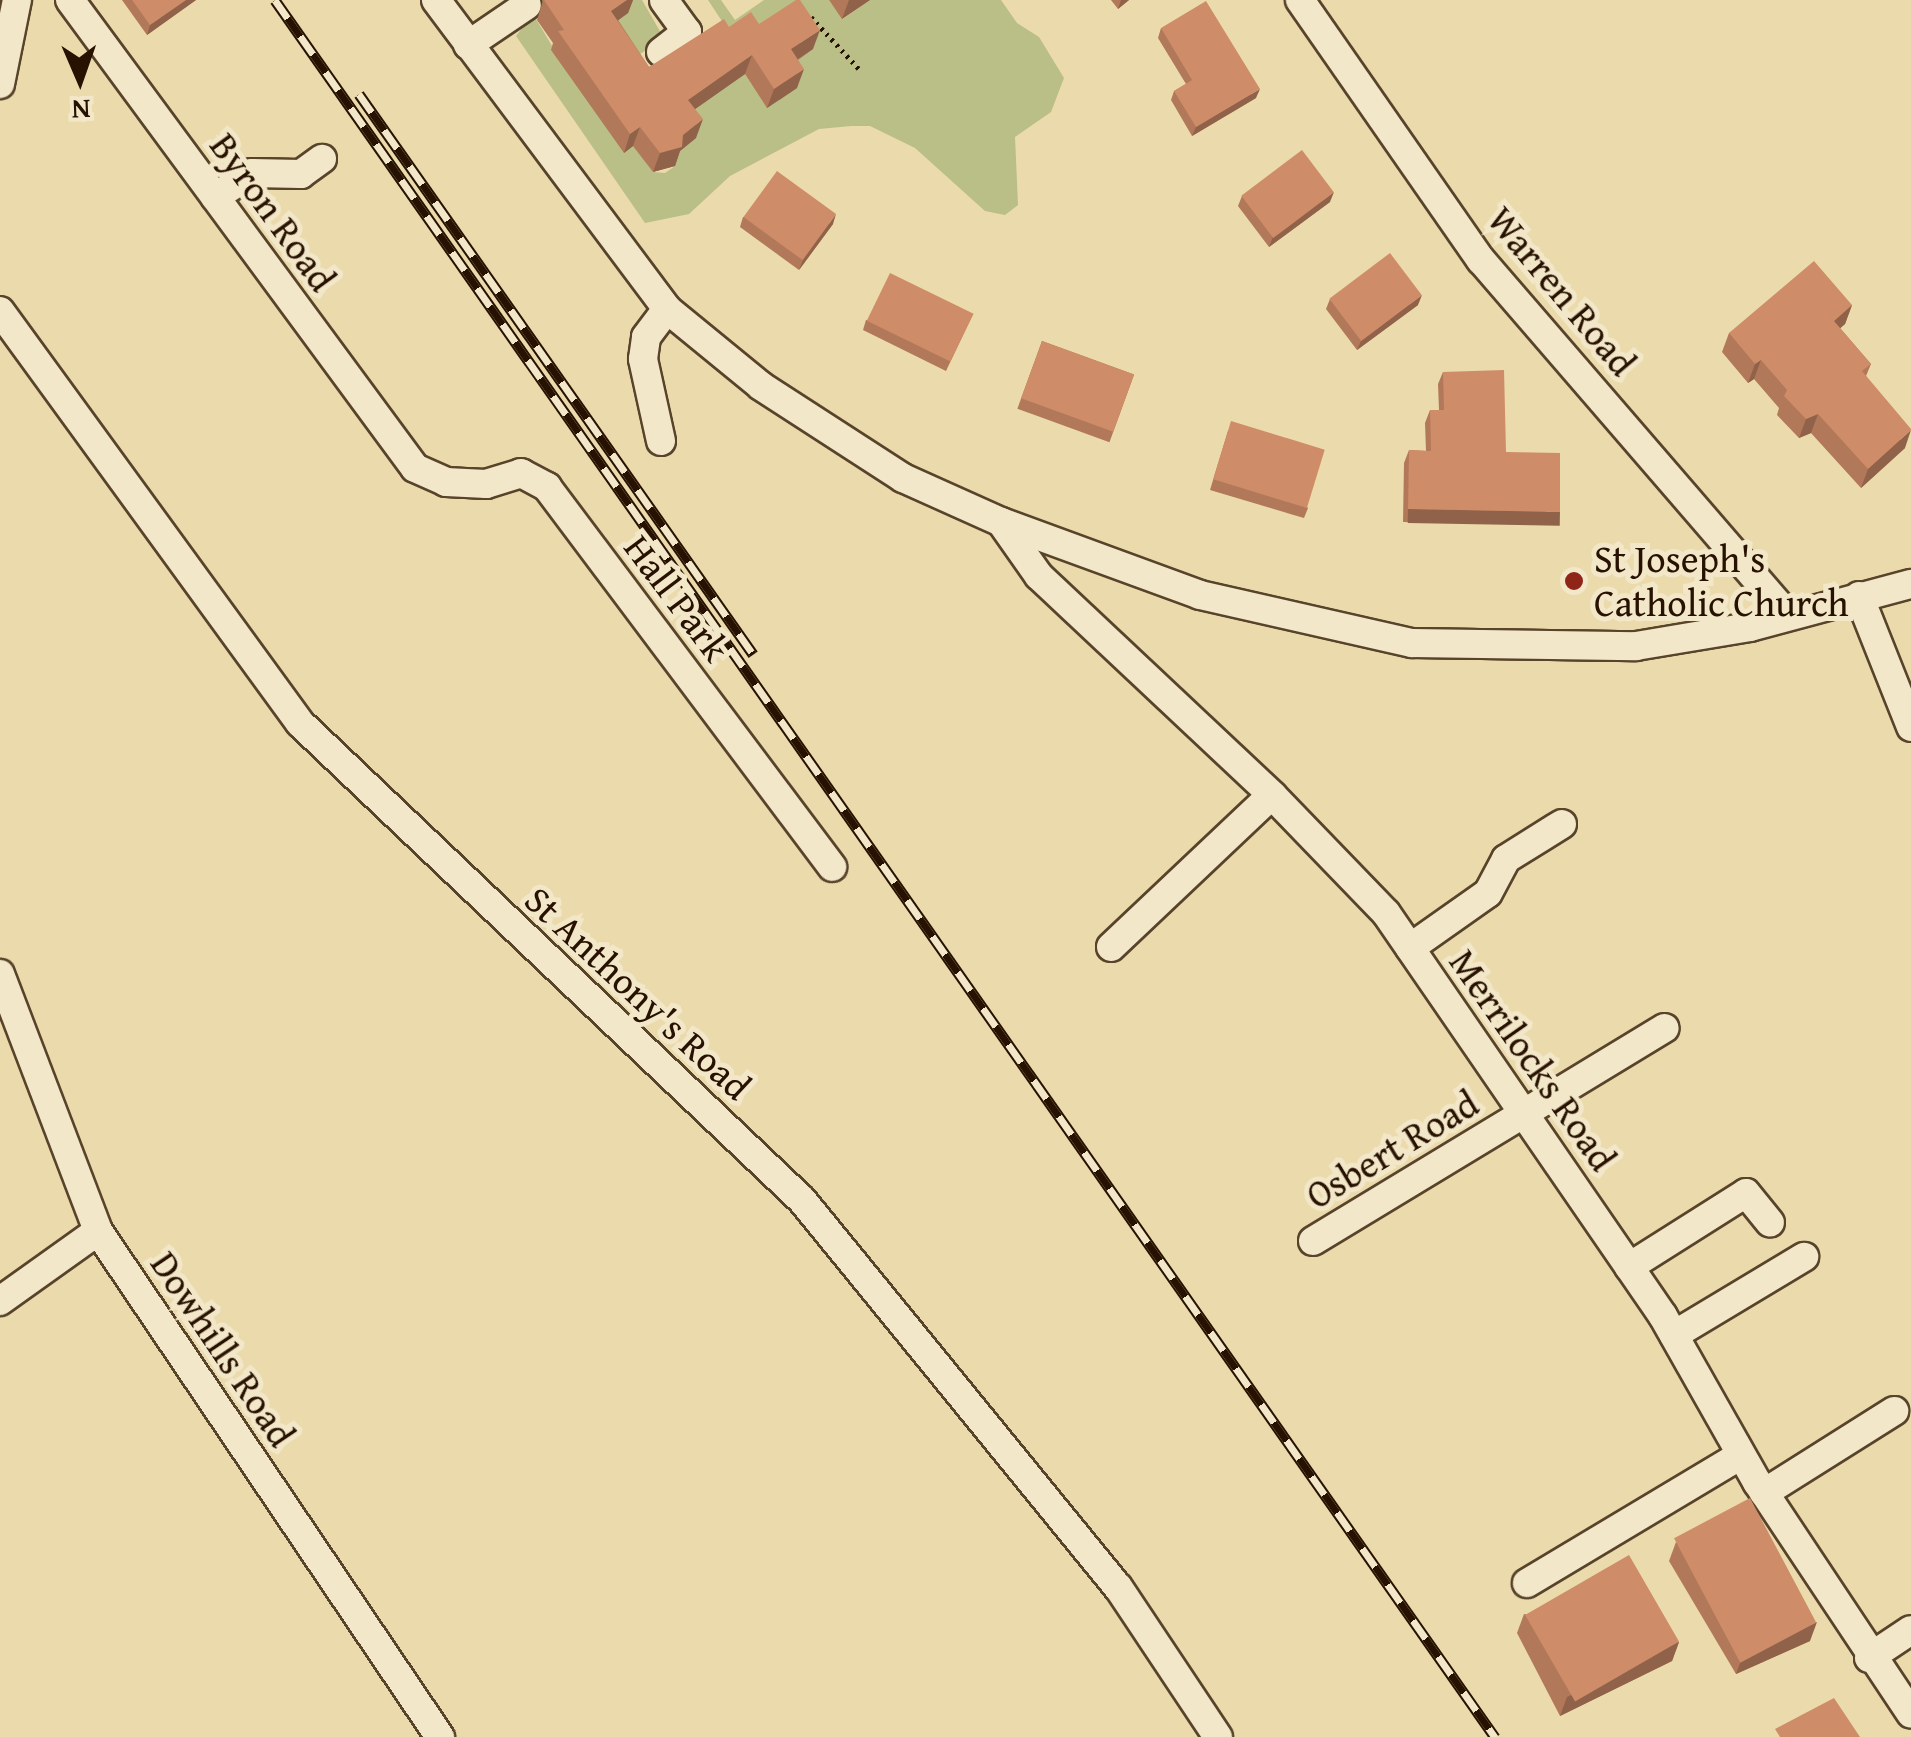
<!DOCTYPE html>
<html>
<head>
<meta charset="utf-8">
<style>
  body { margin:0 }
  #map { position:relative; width:1911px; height:1737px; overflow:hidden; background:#ebdaab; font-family:"Gentium Book Plus",serif }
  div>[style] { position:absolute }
  .green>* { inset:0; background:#babe87 }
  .path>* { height:5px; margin-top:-2.5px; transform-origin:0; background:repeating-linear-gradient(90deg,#271100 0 2.5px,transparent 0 7.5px) }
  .roads { filter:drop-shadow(2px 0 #58432b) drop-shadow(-2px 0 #58432b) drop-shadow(0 2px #58432b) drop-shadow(0 -2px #58432b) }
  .minor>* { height:28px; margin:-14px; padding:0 14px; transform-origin:14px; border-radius:14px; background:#f2e7c8 }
  .rail>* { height:11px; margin-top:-5.5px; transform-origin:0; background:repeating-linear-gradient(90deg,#f2e7c8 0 22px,#271100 0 44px); box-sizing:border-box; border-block:2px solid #271100 }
  .wall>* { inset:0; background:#b17859; transform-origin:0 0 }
  .shaded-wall>* { inset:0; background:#906249; transform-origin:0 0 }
  .building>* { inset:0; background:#ce8c68; transform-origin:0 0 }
  .dots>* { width:28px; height:28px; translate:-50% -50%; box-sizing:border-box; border:5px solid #f2e7c8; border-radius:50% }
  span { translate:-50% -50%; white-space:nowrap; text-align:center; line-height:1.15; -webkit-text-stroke:10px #f2e7c8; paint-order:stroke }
  .street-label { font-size:38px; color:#271100 }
  .poi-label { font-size:38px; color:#271100 }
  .left { translate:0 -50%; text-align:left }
  .north { position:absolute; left:30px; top:30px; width:100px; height:100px; -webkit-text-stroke:8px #f2e7c8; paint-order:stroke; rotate:178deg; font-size:28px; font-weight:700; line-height:40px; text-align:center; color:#271100 }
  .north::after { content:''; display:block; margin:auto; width:35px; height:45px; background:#271100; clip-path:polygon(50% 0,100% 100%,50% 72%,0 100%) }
</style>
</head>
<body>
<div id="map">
  <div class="green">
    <div style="clip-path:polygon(632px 0,642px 0,661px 33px,658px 43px,627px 62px,605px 30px)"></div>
    <div style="clip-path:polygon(708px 0,721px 0,735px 20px,764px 0,829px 0,843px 19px,870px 0,1001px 0,1017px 23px,1039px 37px,1064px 78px,1051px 112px,1015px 137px,1018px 205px,1005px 215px,985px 211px,915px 148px,870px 126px,851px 126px,819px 129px,730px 176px,689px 214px,645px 223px,516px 36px,533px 14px,573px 81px,649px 148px,645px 161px,653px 172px,665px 173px,675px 166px,677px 114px,743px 71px,767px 107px,797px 88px,733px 38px)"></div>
  </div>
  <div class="path">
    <div style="left:811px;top:17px;width:72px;rotate:47.2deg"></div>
  </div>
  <div class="roads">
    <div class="minor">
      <div style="left:70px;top:0;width:581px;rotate:53.6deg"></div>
      <div style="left:415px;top:468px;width:34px;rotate:24deg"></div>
      <div style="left:446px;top:482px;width:40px;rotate:2.9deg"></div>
      <div style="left:486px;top:484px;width:37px;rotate:-17deg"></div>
      <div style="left:521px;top:473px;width:30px;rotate:28deg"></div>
      <div style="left:547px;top:487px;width:475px;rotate:53.1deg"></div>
      <div style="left:436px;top:0;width:386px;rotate:53.2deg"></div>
      <div style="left:667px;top:309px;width:122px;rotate:39.3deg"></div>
      <div style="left:761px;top:386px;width:169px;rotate:32.9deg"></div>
      <div style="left:903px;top:478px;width:107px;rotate:24.2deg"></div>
      <div style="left:1001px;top:522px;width:212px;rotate:20.1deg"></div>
      <div style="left:1200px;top:595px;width:217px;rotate:12.8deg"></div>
      <div style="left:1412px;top:643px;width:224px;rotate:0.8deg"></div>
      <div style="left:1636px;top:646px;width:116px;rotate:-9.5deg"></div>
      <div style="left:1750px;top:627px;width:167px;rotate:-15deg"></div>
      <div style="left:1300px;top:0;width:317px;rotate:55.2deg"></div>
      <div style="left:1481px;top:260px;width:468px;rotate:49.2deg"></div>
      <div style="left:468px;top:45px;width:71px;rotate:-34.1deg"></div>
      <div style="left:661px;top:52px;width:33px;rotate:-38deg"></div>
      <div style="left:687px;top:32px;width:39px;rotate:-126deg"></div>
      <div style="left:0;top:84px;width:86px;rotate:-78.6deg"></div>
      <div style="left:215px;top:197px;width:44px;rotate:-33deg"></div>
      <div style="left:252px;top:173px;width:49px;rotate:1.2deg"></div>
      <div style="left:301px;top:174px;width:26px;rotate:-36deg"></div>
      <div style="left:0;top:311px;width:510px;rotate:53.94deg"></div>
      <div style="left:300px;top:723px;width:692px;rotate:43.54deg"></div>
      <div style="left:802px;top:1200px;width:500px;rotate:50.8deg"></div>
      <div style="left:1118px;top:1587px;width:180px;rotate:56.3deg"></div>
      <div style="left:661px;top:441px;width:84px;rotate:-102.4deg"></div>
      <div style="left:643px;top:359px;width:22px;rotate:-82deg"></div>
      <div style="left:646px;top:337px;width:35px;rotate:-53deg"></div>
      <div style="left:1001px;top:522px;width:66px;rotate:54.9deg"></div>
      <div style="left:1039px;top:576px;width:320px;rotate:43.2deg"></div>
      <div style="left:1272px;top:795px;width:164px;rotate:46deg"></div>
      <div style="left:1386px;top:913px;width:489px;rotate:55.5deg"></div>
      <div style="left:1663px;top:1316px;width:191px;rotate:60.5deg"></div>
      <div style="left:1757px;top:1482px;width:278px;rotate:56.4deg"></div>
      <div style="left:1859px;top:596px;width:141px;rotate:68.3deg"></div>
      <div style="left:1111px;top:947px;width:221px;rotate:-43.4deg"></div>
      <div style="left:1410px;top:948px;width:95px;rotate:-35.2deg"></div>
      <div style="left:1488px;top:893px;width:38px;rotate:-62deg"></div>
      <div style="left:1506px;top:859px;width:66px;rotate:-32deg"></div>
      <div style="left:0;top:974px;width:275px;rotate:69.1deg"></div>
      <div style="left:98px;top:1231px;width:611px;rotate:55.95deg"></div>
      <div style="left:1313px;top:1241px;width:411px;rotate:-31.2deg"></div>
      <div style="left:1629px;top:1267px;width:138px;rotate:-32.3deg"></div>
      <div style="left:1746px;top:1193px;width:38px;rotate:51deg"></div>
      <div style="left:0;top:1301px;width:120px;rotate:-35.5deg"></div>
      <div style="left:1674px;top:1335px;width:152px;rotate:-31deg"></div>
      <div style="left:1764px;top:1493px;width:154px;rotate:-32.2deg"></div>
      <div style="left:1527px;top:1583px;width:249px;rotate:-30.9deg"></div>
      <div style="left:1869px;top:1658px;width:50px;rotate:-33.7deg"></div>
    </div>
  </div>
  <div class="rail">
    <div style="left:275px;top:0;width:2123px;rotate:54.92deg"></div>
    <div style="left:359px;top:94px;width:685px;rotate:54.87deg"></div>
  </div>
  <div class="wall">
    <div style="clip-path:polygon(122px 0,196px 0,147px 35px)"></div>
    <div style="clip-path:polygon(543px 0,633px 0,628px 13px,618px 20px,649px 67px,729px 27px,759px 24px,813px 49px,798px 60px,797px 88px,767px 108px,745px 74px,695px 109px,696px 138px,680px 151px,675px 166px,653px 172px,633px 146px,624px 153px,551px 50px,553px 43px,537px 20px)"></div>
    <div style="clip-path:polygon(829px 0,870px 0,842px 19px)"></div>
    <div style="clip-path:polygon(1111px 0,1129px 0,1118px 9px)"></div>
    <div style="clip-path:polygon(1161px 28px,1256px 98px,1192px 136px,1171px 100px,1174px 91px,1186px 84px,1158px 38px)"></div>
    <div style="clip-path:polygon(1242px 196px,1330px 202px,1269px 247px,1238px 206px)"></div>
    <div style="clip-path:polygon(743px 217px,833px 224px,799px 270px,740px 227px)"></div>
    <div style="clip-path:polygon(1330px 299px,1418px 305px,1357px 350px,1326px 309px)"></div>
    <div style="clip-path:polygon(1852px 305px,1845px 324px,1840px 328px,1871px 364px,1866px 376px,1905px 448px,1861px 488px,1811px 433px,1799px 438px,1777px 415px,1779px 408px,1754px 379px,1748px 383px,1722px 352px,1729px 333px)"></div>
    <div style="clip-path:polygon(973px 314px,946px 371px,863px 330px,866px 320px)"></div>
    <div style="left:1042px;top:341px;width:98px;height:72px;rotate:20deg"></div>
    <div style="clip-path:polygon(1443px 372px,1506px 452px,1555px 525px,1403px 522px,1404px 463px,1409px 450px,1426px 451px,1425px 423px,1430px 410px,1439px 410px,1438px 384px)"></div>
    <div style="clip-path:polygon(1228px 431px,1308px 508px,1304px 518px,1210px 490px)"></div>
    <div style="clip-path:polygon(1676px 1542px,1810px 1641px,1736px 1674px,1669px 1561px)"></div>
    <div style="clip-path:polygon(1524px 1614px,1679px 1642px,1672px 1661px,1560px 1716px,1517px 1633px)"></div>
  </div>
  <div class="shaded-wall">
    <div style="clip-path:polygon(186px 0,196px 0,147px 35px,150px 25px)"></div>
    <div style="clip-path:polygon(626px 0,633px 0,628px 13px,605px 30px,611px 11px)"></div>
    <div style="clip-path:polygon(849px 0,870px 0,842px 19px)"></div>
    <div style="clip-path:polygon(1121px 0,1129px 0,1118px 9px)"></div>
    <div style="clip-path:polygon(820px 30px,813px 49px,784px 68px,791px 49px)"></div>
    <div style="clip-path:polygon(752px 55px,745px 74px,681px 119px,688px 100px)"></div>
    <div style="clip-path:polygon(804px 69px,797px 88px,767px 108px,774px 89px)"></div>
    <div style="clip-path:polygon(1260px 89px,1256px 98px,1192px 136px,1196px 127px)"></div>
    <div style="clip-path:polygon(703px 119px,696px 138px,680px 151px,675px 166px,653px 172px,660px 153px)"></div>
    <div style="clip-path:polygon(640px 127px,633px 146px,624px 153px,630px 134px)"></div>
    <div style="clip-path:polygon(1334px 192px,1330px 202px,1269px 247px,1273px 237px)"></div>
    <div style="clip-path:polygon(836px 214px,833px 224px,799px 270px,803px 260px)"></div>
    <div style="clip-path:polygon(1422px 295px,1418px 305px,1357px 350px,1361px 341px)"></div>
    <div style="clip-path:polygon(1852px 305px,1845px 324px,1827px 340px,1834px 321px)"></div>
    <div style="clip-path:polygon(1761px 360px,1754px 379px,1748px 383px,1755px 364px)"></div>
    <div style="clip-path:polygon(1818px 414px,1811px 433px,1799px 438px,1806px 419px)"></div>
    <div style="clip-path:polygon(1911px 430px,1905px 448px,1861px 488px,1868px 469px)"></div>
    <div style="left:1408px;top:509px;width:152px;height:14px;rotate:1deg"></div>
    <div style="clip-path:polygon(1817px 1622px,1810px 1641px,1736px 1674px,1743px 1655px)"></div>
    <div style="clip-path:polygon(1679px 1642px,1672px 1661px,1560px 1716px,1567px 1697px)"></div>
  </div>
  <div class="building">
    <div style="clip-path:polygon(132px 0,186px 0,150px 25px)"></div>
    <div style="clip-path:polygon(544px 0,627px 0,611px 11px,649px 67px,724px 19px,729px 27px,751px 12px,759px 24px,796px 0,800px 0,820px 30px,791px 49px,804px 69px,774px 89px,752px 55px,688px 100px,703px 119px,683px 135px,682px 147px,660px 153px,640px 127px,630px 134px,558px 31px,564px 30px)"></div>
    <div style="clip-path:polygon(1206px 1px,1260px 89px,1196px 127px,1174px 91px,1192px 80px,1161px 28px)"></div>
    <div style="left:1302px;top:150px;width:53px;height:76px;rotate:53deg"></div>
    <div style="left:777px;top:171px;width:73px;height:57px;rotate:36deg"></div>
    <div style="left:1390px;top:253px;width:53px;height:76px;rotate:53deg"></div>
    <div style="clip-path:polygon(1814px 261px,1852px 305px,1834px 321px,1871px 364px,1862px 371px,1911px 429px,1911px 430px,1868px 469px,1818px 414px,1806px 419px,1784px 396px,1787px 390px,1761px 360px,1755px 364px,1729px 333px)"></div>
    <div style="left:890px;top:273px;width:93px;height:53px;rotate:26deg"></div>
    <div style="left:1042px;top:341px;width:98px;height:61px;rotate:20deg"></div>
    <div style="clip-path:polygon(1504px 370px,1506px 452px,1560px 453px,1560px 512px,1408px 509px,1409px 450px,1431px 451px,1430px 410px,1444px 410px,1443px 372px)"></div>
    <div style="left:1231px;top:421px;width:98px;height:61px;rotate:17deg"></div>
    <div style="left:1750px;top:1498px;width:141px;height:86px;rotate:62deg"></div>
    <div style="left:1629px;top:1555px;width:100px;height:120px;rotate:60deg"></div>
    <div style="clip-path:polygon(1834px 1698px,1860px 1737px,1780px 1737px,1775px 1729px)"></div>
  </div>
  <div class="dots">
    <div style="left:1574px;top:581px;background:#8f2418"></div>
  </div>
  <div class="street-label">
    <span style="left:273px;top:212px;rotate:54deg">Byron Road</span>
    <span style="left:1562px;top:291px;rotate:50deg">Warren Road</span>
    <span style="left:677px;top:598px;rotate:53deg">Hall Park</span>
    <span style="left:638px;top:993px;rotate:43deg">St Anthony's Road</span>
    <span style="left:1533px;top:1060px;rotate:55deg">Merrilocks Road</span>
    <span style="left:1392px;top:1149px;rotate:-31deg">Osbert Road</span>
    <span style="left:223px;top:1349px;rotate:56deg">Dowhills Road</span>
  </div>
  <div class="poi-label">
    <span class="left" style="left:1594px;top:581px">St Joseph's<br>Catholic Church</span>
  </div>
  <div class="north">N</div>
</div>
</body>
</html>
